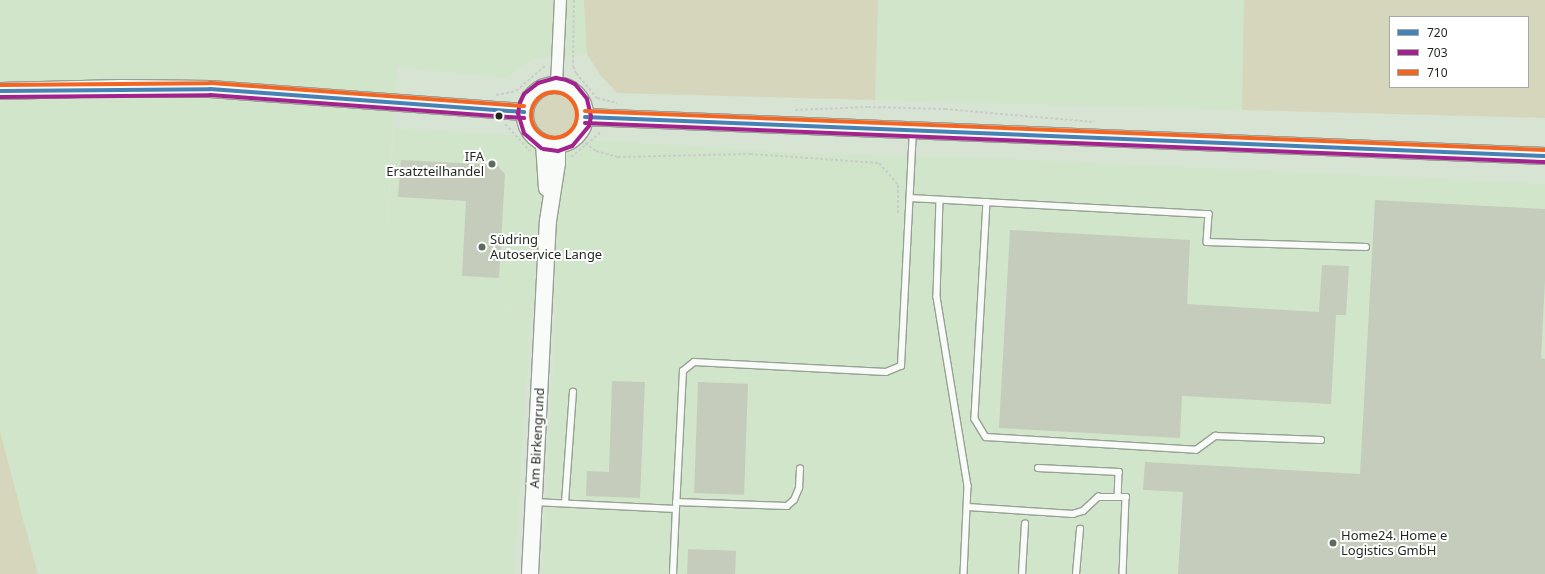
<!DOCTYPE html>
<html>
<head>
<meta charset="utf-8">
<style>
  body { margin:0 }
  #map { position:relative; width:1545px; height:574px; overflow:hidden; background:#d8e4d3; font-family:"Noto Sans",sans-serif }
  div>[style] { position:absolute }
  .built>* { inset:0; background:#d1e5ca }
  .green>* { inset:0; background:#d6d6bc }
  .round { border-radius:50% }
  .building>* { inset:0; background:#c5ccbc; transform-origin:0 0 }
  .path>* { height:2px; margin-top:-1px; transform-origin:0; background:repeating-linear-gradient(90deg,#caceca 0 3px,transparent 0 5px) }
  .roads { filter:drop-shadow(1px 0 #97a094) drop-shadow(-1px 0 #97a094) drop-shadow(0 1px #97a094) drop-shadow(0 -1px #97a094) }
  .lane>* { height:5.5px; margin:-2.75px; padding:0 2.75px; transform-origin:2.75px; border-radius:2.75px; background:#f9fbf8 }
  .street>* { height:11px; margin:-5.5px; padding:0 5.5px; transform-origin:5.5px; border-radius:5.5px; background:#f9fbf8 }
  .secondary>* { height:16px; margin:-8px; padding:0 8px; transform-origin:8px; border-radius:8px; background:#f9fbf8 }
  .secondary>.ring { margin:-8px; padding:0; box-sizing:content-box; background:none; border:16px solid #f9fbf8; border-radius:50% }
  .bus-1>* { height:4px; margin:-2px; padding:0 2px; transform-origin:2px; border-radius:2px; background:#4682b4 }
  .bus-2>* { height:4px; margin:-2px; padding:0 2px; transform-origin:2px; border-radius:2px; background:#a2238e }
  .bus-3>* { height:4px; margin:-2px; padding:0 2px; transform-origin:2px; border-radius:2px; background:#f26522 }
  .bus-3>.ring { margin:-2px; padding:0; box-sizing:content-box; background:none; border:4px solid #f26522; border-radius:50% }
  .dots>* { width:11px; height:11px; translate:-50% -50%; box-sizing:border-box; border:2px solid #fff; border-radius:50% }
  span { translate:-50% -50%; white-space:nowrap; text-align:center; line-height:1.15; -webkit-text-stroke:4px #fff; paint-order:stroke }
  .poi-label { font-size:13px; color:#1f271d }
  .right { translate:-100% -50%; text-align:right }
  .left { translate:0 -50%; text-align:left }
  .street-label { font-size:13px; color:#1f271d }
  .legend { position:absolute; left:1389px; top:16px; width:140px; height:72px; box-sizing:border-box; background:#fff; border:1px solid #a5a9a5; margin:0; padding:5px 7px; list-style:none; font-size:12px; color:#1f271d }
  .legend li { display:flex; align-items:center; gap:8px; height:20px }
  .legend b { width:20px; border:1px solid #a5a9a5 }
</style>
</head>
<body>
<div id="map">
  <div class="built">
    <div style="clip-path:polygon(evenodd,0 0,1545px 0,1545px 118px,617px 93px,601px 76px,587px 54px,534px 58px,507px 78px,398px 67px,393px 121px,383px 291px,394px 128px,796px 153px,1005px 159px,1545px 184px,1545px 574px,542px 574px,556px 307px,421px 302px,532px 307px,514px 574px,0 574px,0 0,1390px 17px,1528px 17px,1528px 87px,1390px 87px,1390px 17px)"></div>
  </div>
  <div class="green">
    <div style="clip-path:polygon(584px 0,878px 0,875px 100px,617px 93px,601px 76px,587px 54px)"></div>
    <div style="clip-path:polygon(evenodd,1244px 0,1545px 0,1545px 118px,1242px 110px,1244px 0,1390px 17px,1528px 17px,1528px 87px,1390px 87px,1390px 17px)"></div>
    <div class="round" style="left:530px;top:91px;width:48px;height:48px"></div>
    <div style="clip-path:polygon(0 431px,24px 523px,38px 574px,0 574px)"></div>
  </div>
  <div class="building">
    <div style="clip-path:polygon(401px 160px,497px 165px,505px 174px,499px 278px,462px 276px,466px 201px,398px 197px)"></div>
    <div style="clip-path:polygon(1375px 200px,1545px 209px,1545px 281px,1541px 358px,1545px 359px,1545px 574px,1178px 574px,1183px 492px,1143px 490px,1145px 462px,1360px 474px)"></div>
    <div style="clip-path:polygon(1010px 230px,1190px 240px,1187px 304px,1319px 312px,1322px 265px,1349px 266px,1346px 315px,1336px 315px,1331px 404px,1182px 396px,1180px 438px,999px 428px)"></div>
    <div style="clip-path:polygon(612px 381px,645px 382px,640px 498px,586px 496px,587px 471px,609px 472px)"></div>
    <div style="left:698px;top:382px;width:50px;height:111px;rotate:2deg"></div>
    <div style="left:688px;top:549px;width:48px;height:25px;rotate:2deg"></div>
  </div>
  <div class="path">
    <div style="left:574px;top:0;width:66px;rotate:90.9deg"></div>
    <div style="left:573px;top:66px;width:8px;rotate:67deg"></div>
    <div style="left:576px;top:73px;width:33px;rotate:50deg"></div>
    <div style="left:597px;top:98px;width:21px;rotate:14deg"></div>
    <div style="left:496px;top:95px;width:20px;rotate:-11deg"></div>
    <div style="left:516px;top:91px;width:38px;rotate:-41deg"></div>
    <div style="left:795px;top:110px;width:73px;rotate:-2.4deg"></div>
    <div style="left:868px;top:107px;width:77px;rotate:1.5deg"></div>
    <div style="left:945px;top:109px;width:150px;rotate:5deg"></div>
    <div style="left:505px;top:124px;width:37px;rotate:47deg"></div>
    <div style="left:585px;top:143px;width:14px;rotate:36deg"></div>
    <div style="left:596px;top:151px;width:23px;rotate:15deg"></div>
    <div style="left:618px;top:157px;width:132px;rotate:-1.3deg"></div>
    <div style="left:750px;top:154px;width:129px;rotate:4deg"></div>
    <div style="left:879px;top:163px;width:29px;rotate:49deg"></div>
    <div style="left:898px;top:185px;width:30px;rotate:90deg"></div>
    <div style="left:571px;top:157px;width:39px;rotate:-40deg"></div>
  </div>
  <div class="roads">
    <div class="lane">
      <div style="left:910px;top:198px;width:299px;rotate:3.1deg"></div>
      <div style="left:1209px;top:214px;width:28px;rotate:94deg"></div>
      <div style="left:1207px;top:242px;width:159px;rotate:1.8deg"></div>
      <div style="left:940px;top:200px;width:97px;rotate:91.8deg"></div>
      <div style="left:937px;top:297px;width:192px;rotate:80.7deg"></div>
      <div style="left:968px;top:486px;width:88px;rotate:92.6deg"></div>
      <div style="left:987px;top:202px;width:217px;rotate:93.2deg"></div>
      <div style="left:975px;top:419px;width:21px;rotate:59deg"></div>
      <div style="left:986px;top:437px;width:210px;rotate:3.5deg"></div>
      <div style="left:1196px;top:450px;width:24px;rotate:-36deg"></div>
      <div style="left:1215px;top:436px;width:106px;rotate:2.2deg"></div>
      <div style="left:1038px;top:468px;width:81px;rotate:2.8deg"></div>
      <div style="left:1119px;top:472px;width:25px;rotate:92deg"></div>
      <div style="left:534px;top:502px;width:142px;rotate:2.8deg"></div>
      <div style="left:676px;top:509px;width:138px;rotate:-87.1deg"></div>
      <div style="left:683px;top:371px;width:14px;rotate:-39deg"></div>
      <div style="left:694px;top:362px;width:192px;rotate:3deg"></div>
      <div style="left:886px;top:372px;width:16px;rotate:-22deg"></div>
      <div style="left:901px;top:366px;width:235px;rotate:-87.1deg"></div>
      <div style="left:676px;top:502px;width:111px;rotate:2.1deg"></div>
      <div style="left:787px;top:506px;width:9px;rotate:-41deg"></div>
      <div style="left:794px;top:500px;width:13px;rotate:-67deg"></div>
      <div style="left:799px;top:488px;width:19px;rotate:-87deg"></div>
      <div style="left:565px;top:503px;width:111px;rotate:-85.9deg"></div>
      <div style="left:968px;top:507px;width:105px;rotate:3.8deg"></div>
      <div style="left:1073px;top:514px;width:10px;rotate:-17deg"></div>
      <div style="left:1083px;top:511px;width:21px;rotate:-43deg"></div>
      <div style="left:1098px;top:497px;width:28px"></div>
      <div style="left:1126px;top:497px;width:77px;rotate:92.2deg"></div>
      <div style="left:673px;top:574px;width:65px;rotate:-87.4deg"></div>
      <div style="left:1022px;top:574px;width:50px;rotate:-86.6deg"></div>
      <div style="left:1076px;top:574px;width:45px;rotate:-84.9deg"></div>
    </div>
    <div class="street">
      <div style="left:556px;top:84px;width:84px;rotate:-87.3deg"></div>
    </div>
    <div class="secondary">
      <div class="ring" style="left:525px;top:85px;width:44px;height:44px"></div>
      <div style="left:0;top:91px;width:121px;rotate:-1.4deg"></div>
      <div style="left:121px;top:88px;width:89px;rotate:0.6deg"></div>
      <div style="left:210px;top:89px;width:315px;rotate:4.2deg"></div>
      <div style="left:585px;top:117px;width:961px;rotate:2.33deg"></div>
      <div style="left:544px;top:143px;width:45px;rotate:86.2deg"></div>
      <div style="left:530px;top:574px;width:353px;rotate:-87.1deg"></div>
      <div style="left:548px;top:221px;width:59px;rotate:-81.2deg"></div>
      <div style="left:557px;top:163px;width:18px;rotate:-90deg"></div>
    </div>
  </div>
  <div class="bus-1">
    <div style="left:0;top:91px;width:210px;rotate:-0.5deg"></div>
    <div style="left:210px;top:89px;width:315px;rotate:4.2deg"></div>
    <div style="left:585px;top:117px;width:961px;rotate:2.33deg"></div>
  </div>
  <div class="bus-2">
    <div style="left:0;top:97px;width:210px;rotate:-0.5deg"></div>
    <div style="left:210px;top:95px;width:315px;rotate:4.2deg"></div>
    <div style="left:585px;top:123px;width:961px;rotate:2.33deg"></div>
    <div style="left:541px;top:148px;width:23px;rotate:-139deg"></div>
    <div style="left:524px;top:133px;width:21px;rotate:-107deg"></div>
    <div style="left:518px;top:113px;width:10px;rotate:-79deg"></div>
    <div style="left:520px;top:103px;width:10px;rotate:-66deg"></div>
    <div style="left:524px;top:94px;width:18px;rotate:-38deg"></div>
    <div style="left:538px;top:83px;width:19px;rotate:-16deg"></div>
    <div style="left:556px;top:78px;width:10px;rotate:11deg"></div>
    <div style="left:566px;top:80px;width:10px;rotate:24deg"></div>
    <div style="left:575px;top:84px;width:19px;rotate:51deg"></div>
    <div style="left:587px;top:99px;width:18px;rotate:77deg"></div>
    <div style="left:591px;top:117px;width:9px;rotate:103deg"></div>
    <div style="left:589px;top:126px;width:26px;rotate:130deg"></div>
    <div style="left:572px;top:146px;width:15px;rotate:160deg"></div>
    <div style="left:558px;top:151px;width:15px;rotate:-172deg"></div>
  </div>
  <div class="bus-3">
    <div style="left:0;top:85px;width:210px;rotate:-0.5deg"></div>
    <div style="left:210px;top:83px;width:315px;rotate:4.2deg"></div>
    <div class="ring" style="left:531px;top:92px;width:42px;height:42px"></div>
    <div style="left:585px;top:111px;width:961px;rotate:2.33deg"></div>
  </div>
  <div class="dots">
    <div style="left:499px;top:116px;background:#1f271d"></div>
    <div style="left:492px;top:164px;background:#60695d"></div>
    <div style="left:482px;top:247px;background:#60695d"></div>
    <div style="left:1333px;top:543px;background:#60695d"></div>
  </div>
  <div class="poi-label">
    <span class="right" style="left:484px;top:164px">IFA<br>Ersatzteilhandel</span>
    <span class="left" style="left:490px;top:247px">Südring<br>Autoservice Lange</span>
    <span class="left" style="left:1341px;top:543px">Home24. Home e<br>Logistics GmbH</span>
  </div>
  <div class="street-label">
    <span style="left:537px;top:438px;rotate:-87deg">Am Birkengrund</span>
  </div>
  <ul class="legend">
  <li><b style="height:5px;background:#4682b4"></b>720</li>
  <li><b style="height:5px;background:#a2238e"></b>703</li>
  <li><b style="height:5px;background:#f26522"></b>710</li>
  </ul>
</div>
</body>
</html>
